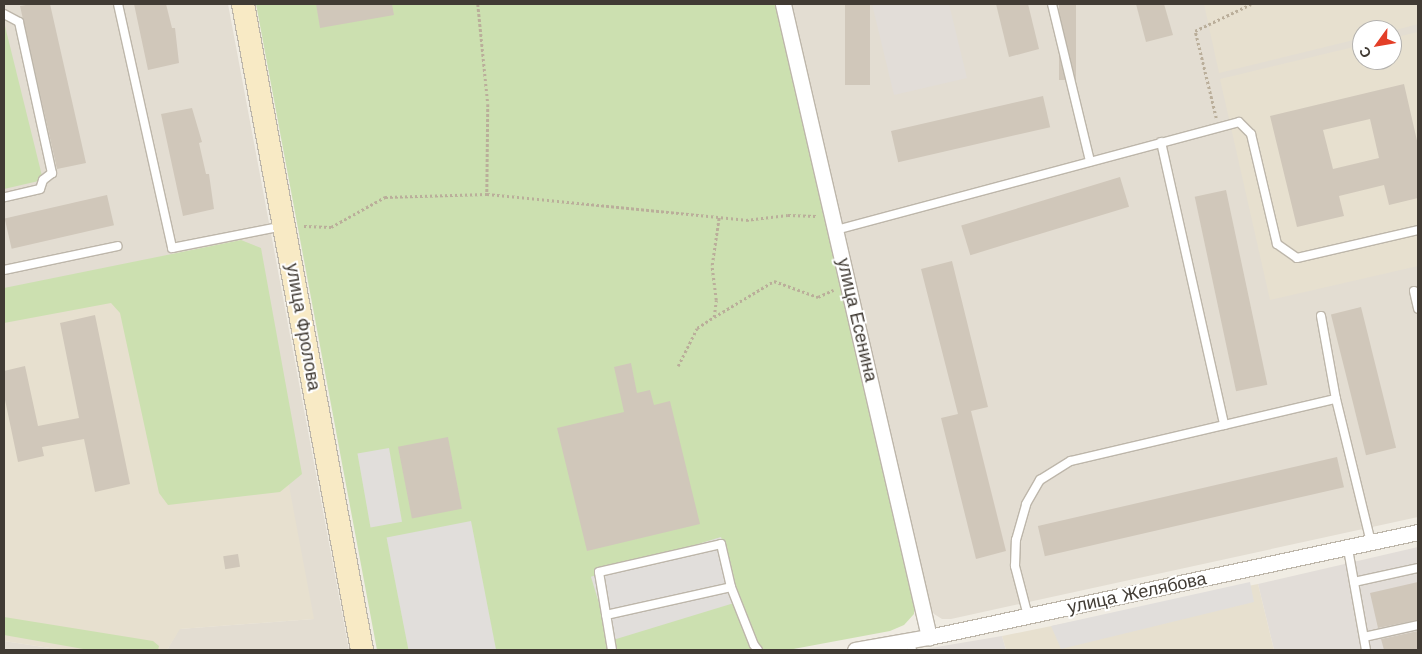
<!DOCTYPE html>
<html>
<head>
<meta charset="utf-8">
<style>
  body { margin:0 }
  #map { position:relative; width:1422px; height:654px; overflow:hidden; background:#f0ece3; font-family:"Work Sans",sans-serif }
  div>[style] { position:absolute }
  .residential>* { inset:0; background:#e3ddd2 }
  .industrial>* { inset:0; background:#e2ddd8 }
  .education>* { inset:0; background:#e7e0cf }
  .green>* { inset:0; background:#cce0b0 }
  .parking>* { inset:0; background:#e1dedb; transform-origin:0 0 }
  .building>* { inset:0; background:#d0c7ba; transform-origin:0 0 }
  .path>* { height:2.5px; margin-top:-1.25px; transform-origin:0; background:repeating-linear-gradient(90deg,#baae9a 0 2.5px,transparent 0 5px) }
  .roads { filter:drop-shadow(1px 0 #bdb6aa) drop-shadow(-1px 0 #bdb6aa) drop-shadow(0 1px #bdb6aa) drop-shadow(0 -1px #bdb6aa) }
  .lane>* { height:8px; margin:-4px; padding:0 4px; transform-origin:4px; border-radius:4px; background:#fff }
  .street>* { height:15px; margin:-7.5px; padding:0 7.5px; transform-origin:7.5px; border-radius:7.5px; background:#fff }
  .secondary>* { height:22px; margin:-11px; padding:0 11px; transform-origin:11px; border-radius:11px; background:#f8eac5 }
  span { translate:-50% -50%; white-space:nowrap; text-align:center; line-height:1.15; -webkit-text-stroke:4px #fff; paint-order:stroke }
  .street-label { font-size:18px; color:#413b34 }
  .frame { position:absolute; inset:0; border:5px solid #413b34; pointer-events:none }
  .north { position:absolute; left:1352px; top:20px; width:50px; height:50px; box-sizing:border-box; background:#fff; border:1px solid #b3b1ae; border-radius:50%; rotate:238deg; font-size:14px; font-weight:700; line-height:20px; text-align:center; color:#413b34 }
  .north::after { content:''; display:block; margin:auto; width:18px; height:22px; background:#e33e27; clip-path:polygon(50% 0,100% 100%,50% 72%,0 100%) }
</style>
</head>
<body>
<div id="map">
  <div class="residential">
    <div style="clip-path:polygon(4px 4px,228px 4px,349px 650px,167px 650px,179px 629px,313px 619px,4px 308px)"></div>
    <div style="clip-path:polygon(evenodd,792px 4px,1418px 4px,1418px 517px,951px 619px,942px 619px,934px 614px,929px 605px,792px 4px,1362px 30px,1392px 30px,1392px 60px,1362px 60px,1362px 30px)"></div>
    <div style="clip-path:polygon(4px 641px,63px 650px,4px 650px)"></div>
  </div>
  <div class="industrial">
    <div style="clip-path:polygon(872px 4px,949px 4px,967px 78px,894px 95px)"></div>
    <div style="clip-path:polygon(1418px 547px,1418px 650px,1274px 650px,1258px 584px)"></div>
    <div style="clip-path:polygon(1002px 636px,1006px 650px,919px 650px)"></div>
  </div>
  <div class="education">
    <div style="clip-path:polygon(1204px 4px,1418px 4px,1418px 24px,1392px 31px,1362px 30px,1362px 38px,1219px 73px)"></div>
    <div style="clip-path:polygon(1418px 32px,1418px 266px,1270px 300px,1220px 79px,1362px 45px,1362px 60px,1392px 60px,1392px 38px)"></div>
    <div style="clip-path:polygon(247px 262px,314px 619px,180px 629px,167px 650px,63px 650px,4px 641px,4px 308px)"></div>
    <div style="clip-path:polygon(1258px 584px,1274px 650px,1006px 650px,1002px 636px)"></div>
  </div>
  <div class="green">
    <div style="clip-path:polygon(256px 4px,775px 4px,915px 601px,914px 614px,904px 625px,890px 631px,788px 650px,377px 650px)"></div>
    <div style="clip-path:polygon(4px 22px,43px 180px,4px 189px)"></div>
    <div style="clip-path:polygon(241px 240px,261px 248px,302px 474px,280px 492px,168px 505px,159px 493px,120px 313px,111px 303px,4px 323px,4px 288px)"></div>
    <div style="clip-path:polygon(4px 617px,153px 641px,159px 646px,158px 650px,89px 650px,4px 635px)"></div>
  </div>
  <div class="parking">
    <div style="left:389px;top:448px;width:75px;height:32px;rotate:80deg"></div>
    <div style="left:471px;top:521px;width:131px;height:86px;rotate:79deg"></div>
    <div style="left:721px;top:537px;width:67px;height:136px;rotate:73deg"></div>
    <div style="clip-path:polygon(1250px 582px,1254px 602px,1061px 649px,1051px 626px)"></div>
  </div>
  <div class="building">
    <div style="clip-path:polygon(32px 4px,50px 4px,86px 163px,57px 169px,20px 6px)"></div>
    <div style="clip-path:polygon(134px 4px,166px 4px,172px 28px,175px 28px,179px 63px,148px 70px)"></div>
    <div style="clip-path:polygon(316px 4px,392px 4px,394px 15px,320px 28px)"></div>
    <div style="left:845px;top:4px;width:25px;height:81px"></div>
    <div style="clip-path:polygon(996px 4px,1028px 4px,1039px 49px,1009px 57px)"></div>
    <div style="left:1059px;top:4px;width:17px;height:76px"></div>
    <div style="clip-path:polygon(1136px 4px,1164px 4px,1173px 35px,1146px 42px)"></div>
    <div style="clip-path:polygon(evenodd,1404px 84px,1418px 145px,1418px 198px,1389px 205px,1384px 185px,1339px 196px,1344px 216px,1297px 227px,1270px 116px,1404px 84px,1370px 119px,1379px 158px,1333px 169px,1323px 130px,1370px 119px)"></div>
    <div style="left:1043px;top:96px;width:32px;height:156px;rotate:77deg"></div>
    <div style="clip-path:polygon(192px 108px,202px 142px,199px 143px,206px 174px,209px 174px,214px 209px,183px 216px,161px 114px)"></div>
    <div style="left:1120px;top:177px;width:31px;height:166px;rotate:73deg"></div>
    <div style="left:1226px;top:190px;width:199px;height:32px;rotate:78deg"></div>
    <div style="left:107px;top:195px;width:31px;height:105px;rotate:77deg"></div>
    <div style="clip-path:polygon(952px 261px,988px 407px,971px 411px,1006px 551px,976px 559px,941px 418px,958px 414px,921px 269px)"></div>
    <div style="left:1361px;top:307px;width:145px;height:31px;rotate:76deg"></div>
    <div style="clip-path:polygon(95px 315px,130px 484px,95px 492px,84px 439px,42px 447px,44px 456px,18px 462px,4px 395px,4px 371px,25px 366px,38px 426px,79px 418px,60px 323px)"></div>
    <div style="clip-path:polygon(631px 363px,637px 393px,650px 390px,654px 405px,670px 401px,700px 524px,587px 551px,557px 428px,624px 412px,614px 367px)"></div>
    <div style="left:448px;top:437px;width:73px;height:51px;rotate:79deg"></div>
    <div style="left:1337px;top:457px;width:31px;height:307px;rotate:77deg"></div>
    <div style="left:238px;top:554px;width:13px;height:15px;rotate:81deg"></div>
    <div style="clip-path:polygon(1418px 582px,1418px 620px,1378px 628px,1370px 593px)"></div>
    <div style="clip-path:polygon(1418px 631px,1418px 650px,1384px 650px,1381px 639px)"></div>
  </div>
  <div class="path">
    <div style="left:478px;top:4px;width:100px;rotate:84.3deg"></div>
    <div style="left:488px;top:104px;width:90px;rotate:90.6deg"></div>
    <div style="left:1216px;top:118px;width:89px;rotate:-103.6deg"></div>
    <div style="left:1195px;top:31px;width:62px;rotate:-25.7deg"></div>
    <div style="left:304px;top:226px;width:27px;rotate:2deg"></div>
    <div style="left:331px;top:227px;width:62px;rotate:-29.1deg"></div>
    <div style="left:385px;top:197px;width:102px;rotate:-1.7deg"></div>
    <div style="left:487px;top:194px;width:260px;rotate:5.7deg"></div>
    <div style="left:746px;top:220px;width:42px;rotate:-6.8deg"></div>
    <div style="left:788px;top:215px;width:28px;rotate:2deg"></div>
    <div style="left:714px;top:317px;width:70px;rotate:-31deg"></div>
    <div style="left:774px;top:281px;width:47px;rotate:20deg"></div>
    <div style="left:818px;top:297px;width:17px;rotate:-25deg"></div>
    <div style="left:678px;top:366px;width:42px;rotate:-63.4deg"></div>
    <div style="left:697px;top:328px;width:20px;rotate:-33deg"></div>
    <div style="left:714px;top:317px;width:17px;rotate:-83deg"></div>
    <div style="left:716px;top:300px;width:35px;rotate:-97deg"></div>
    <div style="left:712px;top:265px;width:49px;rotate:-81.7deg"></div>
  </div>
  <div class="roads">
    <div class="lane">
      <div style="left:118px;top:4px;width:250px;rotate:77.5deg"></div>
      <div style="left:172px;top:248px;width:113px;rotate:-11.2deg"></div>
      <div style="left:1052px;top:4px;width:162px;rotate:76.4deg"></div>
      <div style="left:4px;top:14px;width:17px;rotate:28deg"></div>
      <div style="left:19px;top:22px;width:155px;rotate:77.7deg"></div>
      <div style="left:52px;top:173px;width:11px;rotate:142deg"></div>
      <div style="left:43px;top:180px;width:9px;rotate:108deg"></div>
      <div style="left:40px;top:189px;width:37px;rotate:167deg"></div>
      <div style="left:1161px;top:142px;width:290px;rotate:77.4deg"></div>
      <div style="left:836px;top:230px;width:417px;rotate:-15deg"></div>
      <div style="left:1239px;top:122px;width:17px;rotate:45deg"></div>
      <div style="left:1251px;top:134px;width:113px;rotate:76.7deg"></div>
      <div style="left:1277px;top:244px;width:24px;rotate:35deg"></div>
      <div style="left:1297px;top:258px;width:124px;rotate:-13deg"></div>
      <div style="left:4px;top:270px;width:116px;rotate:-11.9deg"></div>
      <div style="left:1414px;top:291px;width:18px;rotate:77deg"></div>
      <div style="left:1321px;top:316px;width:84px;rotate:79.8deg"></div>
      <div style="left:1336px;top:399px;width:148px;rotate:76.3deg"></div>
      <div style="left:1348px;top:549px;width:103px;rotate:79.9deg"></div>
      <div style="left:1354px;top:582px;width:66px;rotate:-12.3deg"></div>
      <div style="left:606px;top:615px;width:128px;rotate:-12.6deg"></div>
      <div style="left:1028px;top:616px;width:52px;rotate:-104.6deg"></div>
      <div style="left:1015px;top:566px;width:26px;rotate:-88deg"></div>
      <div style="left:1016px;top:540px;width:37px;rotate:-74deg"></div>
      <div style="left:1026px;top:504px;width:28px;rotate:-60deg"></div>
      <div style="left:1040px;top:480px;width:36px;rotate:-32deg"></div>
      <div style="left:1071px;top:461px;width:272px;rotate:-13.2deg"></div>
      <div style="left:1364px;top:637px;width:55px;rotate:-12.5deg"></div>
      <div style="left:910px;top:640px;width:10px;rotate:79deg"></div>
      <div style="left:612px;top:650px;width:79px;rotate:-99.5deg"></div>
      <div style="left:599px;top:572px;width:125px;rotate:-12.9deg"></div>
      <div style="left:721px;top:544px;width:44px;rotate:76.9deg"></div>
      <div style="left:731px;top:587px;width:62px;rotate:68.4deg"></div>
      <div style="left:754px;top:645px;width:6px;rotate:51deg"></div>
    </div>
    <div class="street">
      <div style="left:783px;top:4px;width:650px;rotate:77.01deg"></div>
      <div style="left:855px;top:650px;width:75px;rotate:-10deg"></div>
      <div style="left:929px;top:637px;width:500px;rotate:-12.12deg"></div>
    </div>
    <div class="secondary">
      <div style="left:243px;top:4px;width:657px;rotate:79.56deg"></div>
    </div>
  </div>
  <div class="street-label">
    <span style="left:857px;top:320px;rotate:77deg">улица Есенина</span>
    <span style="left:303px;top:327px;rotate:80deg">улица Фролова</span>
    <span style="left:1137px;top:593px;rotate:-12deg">улица Желябова</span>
  </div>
  <div class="frame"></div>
  <div class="north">С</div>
</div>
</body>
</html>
